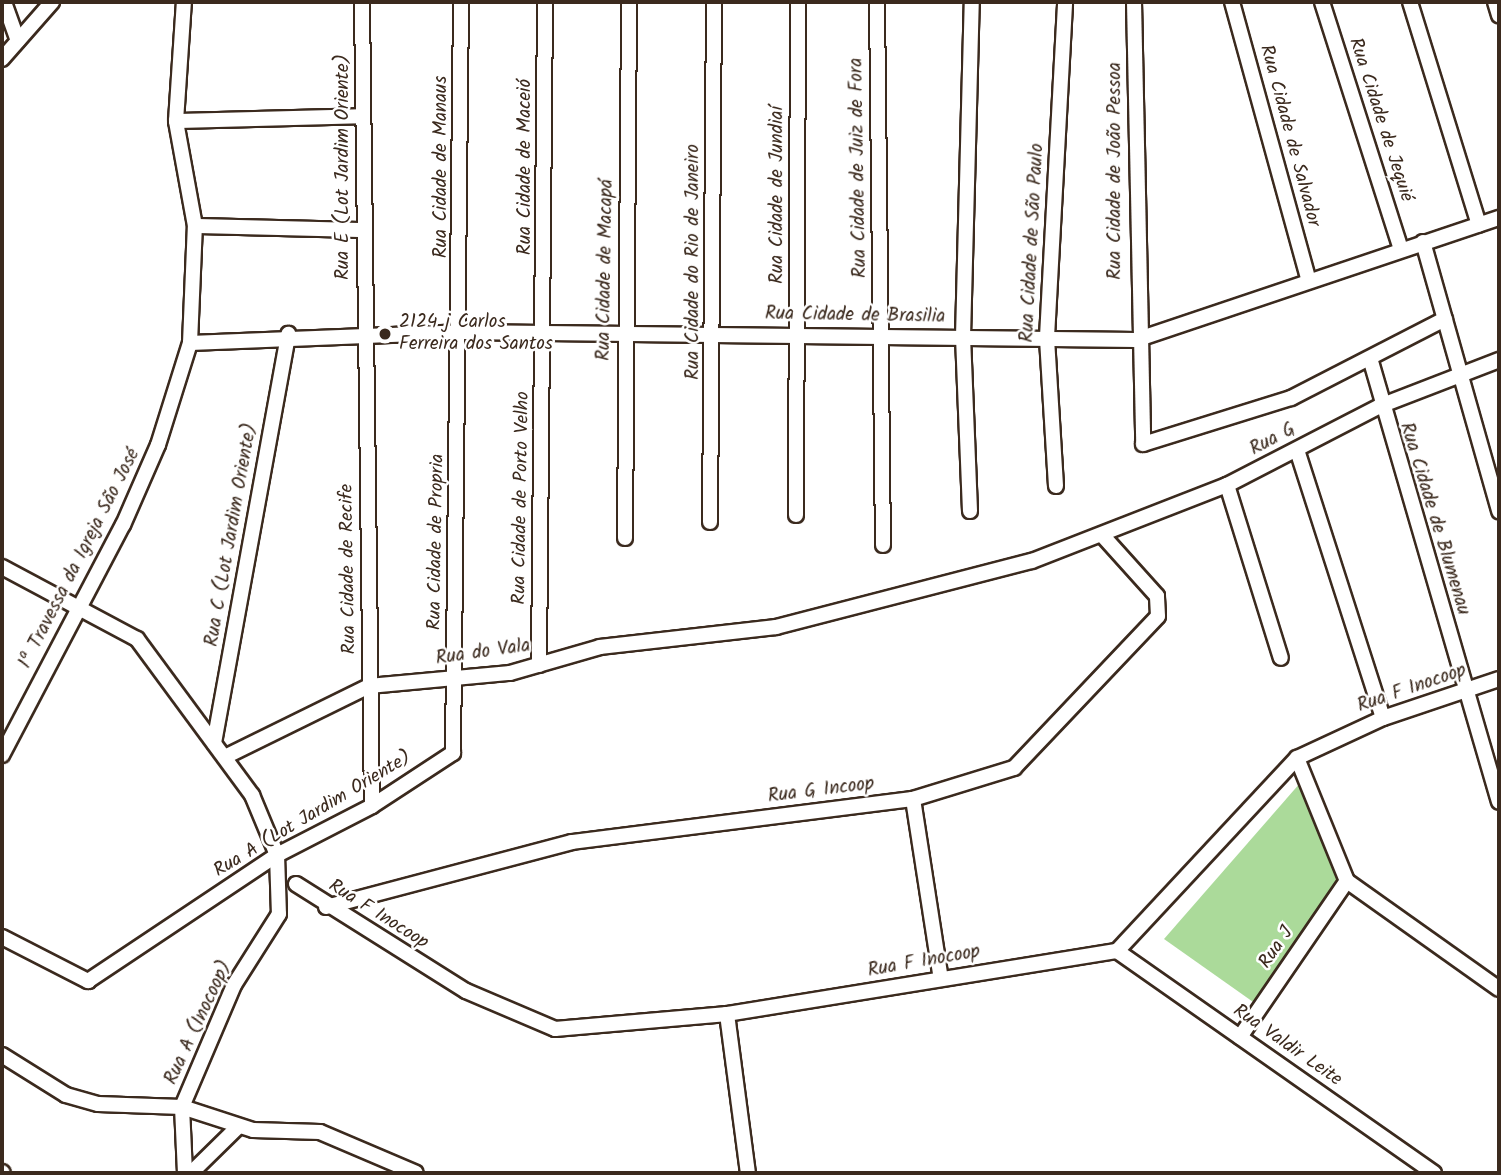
<!DOCTYPE html>
<html>
<head>
<meta charset="utf-8">
<style>
  body { margin:0 }
  #map { position:relative; width:1501px; height:1175px; overflow:hidden; background:#fff; font-family:Kalam,sans-serif }
  div>[style] { position:absolute }
  .green>* { inset:0; background:#abda9a }
  .roads { filter:drop-shadow(2px 0 #3b2a1e) drop-shadow(-2px 0 #3b2a1e) drop-shadow(0 2px #3b2a1e) drop-shadow(0 -2px #3b2a1e) }
  .street>* { height:14px; margin:-7px; padding:0 7px; transform-origin:7px; border-radius:7px; background:#fff }
  .dots>* { width:19px; height:19px; translate:-50% -50%; box-sizing:border-box; border:4px solid #fff; border-radius:50% }
  span { translate:-50% -50%; white-space:nowrap; text-align:center; line-height:1.15; -webkit-text-stroke:5px #fff; paint-order:stroke }
  .street-label { font-size:19px; color:#3b2a1e }
  .poi-label { font-size:19px; color:#3b2a1e }
  .left { translate:0 -50%; text-align:left }
  .frame { position:absolute; inset:0; border:4px solid #3b2a1e; pointer-events:none }
</style>
</head>
<body>
<div id="map">
  <div class="green">
    <div style="clip-path:polygon(1301px 782px,1344px 879px,1256px 1004px,1164px 939px)"></div>
  </div>
  <div class="roads">
    <div class="street">
      <div style="left:4px;top:2px;width:41px;rotate:70.3deg"></div>
      <div style="left:362px;top:2px;width:804px;rotate:89.29deg"></div>
      <div style="left:877px;top:2px;width:543px;rotate:89.37deg"></div>
      <div style="left:1134px;top:2px;width:442px;rotate:88.8deg"></div>
      <div style="left:1143px;top:444px;width:155px;rotate:-17.3deg"></div>
      <div style="left:1291px;top:398px;width:173px;rotate:-27.2deg"></div>
      <div style="left:1232px;top:2px;width:289px;rotate:74.6deg"></div>
      <div style="left:1322px;top:2px;width:259px;rotate:72.3deg"></div>
      <div style="left:1410px;top:2px;width:233px;rotate:72.8deg"></div>
      <div style="left:1495px;top:2px;width:14px;rotate:73deg"></div>
      <div style="left:2px;top:59px;width:76px;rotate:-48.7deg"></div>
      <div style="left:176px;top:121px;width:187px;rotate:-1.5deg"></div>
      <div style="left:195px;top:226px;width:167px;rotate:1.4deg"></div>
      <div style="left:1423px;top:242px;width:280px;rotate:74.2deg"></div>
      <div style="left:190px;top:343px;width:270px;rotate:-2.3deg"></div>
      <div style="left:460px;top:332px;width:676px;rotate:0.68deg"></div>
      <div style="left:1136px;top:340px;width:383px;rotate:-18.6deg"></div>
      <div style="left:1370px;top:358px;width:462px;rotate:73.8deg"></div>
      <div style="left:1297px;top:450px;width:281px;rotate:72.2deg"></div>
      <div style="left:1227px;top:485px;width:181px;rotate:72.7deg"></div>
      <div style="left:1056px;top:486px;width:149px;rotate:-93.5deg"></div>
      <div style="left:1047px;top:337px;width:335px;rotate:-86.9deg"></div>
      <div style="left:970px;top:511px;width:174px;rotate:-92.3deg"></div>
      <div style="left:963px;top:337px;width:335px;rotate:-88.5deg"></div>
      <div style="left:796px;top:515px;width:513px;rotate:-89.78deg"></div>
      <div style="left:710px;top:522px;width:520px;rotate:-89.56deg"></div>
      <div style="left:625px;top:538px;width:536px;rotate:-89.57deg"></div>
      <div style="left:2px;top:567px;width:153px;rotate:28.1deg"></div>
      <div style="left:137px;top:639px;width:194px;rotate:53.6deg"></div>
      <div style="left:252px;top:795px;width:65px;rotate:67.4deg"></div>
      <div style="left:277px;top:855px;width:59px;rotate:88.1deg"></div>
      <div style="left:279px;top:914px;width:84px;rotate:122.4deg"></div>
      <div style="left:234px;top:985px;width:133px;rotate:113.1deg"></div>
      <div style="left:182px;top:1107px;width:66px;rotate:87.4deg"></div>
      <div style="left:539px;top:665px;width:663px;rotate:-89.48deg"></div>
      <div style="left:214px;top:743px;width:416px;rotate:-79.7deg"></div>
      <div style="left:2px;top:755px;width:260px;rotate:-62.3deg"></div>
      <div style="left:123px;top:525px;width:87px;rotate:-66.4deg"></div>
      <div style="left:158px;top:445px;width:107px;rotate:-72.6deg"></div>
      <div style="left:190px;top:343px;width:117px;rotate:-87.6deg"></div>
      <div style="left:195px;top:226px;width:107px;rotate:-100.3deg"></div>
      <div style="left:176px;top:121px;width:119px;rotate:-86.2deg"></div>
      <div style="left:229px;top:755px;width:156px;rotate:-26.2deg"></div>
      <div style="left:369px;top:686px;width:142px;rotate:-5.3deg"></div>
      <div style="left:510px;top:673px;width:94px;rotate:-16.1deg"></div>
      <div style="left:600px;top:647px;width:177px;rotate:-6.5deg"></div>
      <div style="left:776px;top:627px;width:264px;rotate:-14.5deg"></div>
      <div style="left:1032px;top:561px;width:209px;rotate:-21.3deg"></div>
      <div style="left:1227px;top:485px;width:172px;rotate:-27.3deg"></div>
      <div style="left:1380px;top:406px;width:128px;rotate:-21.1deg"></div>
      <div style="left:1297px;top:758px;width:133px;rotate:67.9deg"></div>
      <div style="left:1347px;top:881px;width:186px;rotate:35.4deg"></div>
      <div style="left:913px;top:799px;width:182px;rotate:81.2deg"></div>
      <div style="left:296px;top:884px;width:201px;rotate:32.2deg"></div>
      <div style="left:466px;top:991px;width:97px;rotate:23.1deg"></div>
      <div style="left:555px;top:1029px;width:173px;rotate:-5deg"></div>
      <div style="left:727px;top:1014px;width:395px;rotate:-9.2deg"></div>
      <div style="left:1117px;top:951px;width:264px;rotate:-47deg"></div>
      <div style="left:1297px;top:758px;width:95px;rotate:-24.9deg"></div>
      <div style="left:1383px;top:718px;width:122px;rotate:-18.6deg"></div>
      <div style="left:326px;top:907px;width:254px;rotate:-14.8deg"></div>
      <div style="left:572px;top:842px;width:344px;rotate:-7.2deg"></div>
      <div style="left:913px;top:799px;width:106px;rotate:-17.1deg"></div>
      <div style="left:1014px;top:768px;width:209px;rotate:-46.5deg"></div>
      <div style="left:1158px;top:616px;width:20px;rotate:-93deg"></div>
      <div style="left:1157px;top:596px;width:81px;rotate:-132deg"></div>
      <div style="left:2px;top:937px;width:97px;rotate:27.1deg"></div>
      <div style="left:88px;top:981px;width:227px;rotate:-33.7deg"></div>
      <div style="left:277px;top:855px;width:107px;rotate:-27.3deg"></div>
      <div style="left:372px;top:806px;width:97px;rotate:-33.2deg"></div>
      <div style="left:453px;top:753px;width:751px;rotate:-89.39deg"></div>
      <div style="left:1117px;top:951px;width:387px;rotate:35deg"></div>
      <div style="left:727px;top:1014px;width:160px;rotate:82.5deg"></div>
      <div style="left:1240px;top:1037px;width:189px;rotate:-55.6deg"></div>
      <div style="left:2px;top:1055px;width:75px;rotate:32deg"></div>
      <div style="left:66px;top:1095px;width:33px;rotate:16deg"></div>
      <div style="left:98px;top:1104px;width:84px;rotate:2deg"></div>
      <div style="left:182px;top:1107px;width:75px;rotate:17.9deg"></div>
      <div style="left:253px;top:1130px;width:67px;rotate:1.7deg"></div>
      <div style="left:320px;top:1132px;width:104px;rotate:23.1deg"></div>
      <div style="left:2px;top:1172px;width:1px;rotate:45deg"></div>
      <div style="left:191px;top:1173px;width:66px;rotate:-44.4deg"></div>
    </div>
  </div>
  <div class="dots">
    <div style="left:385px;top:334px;background:#3b2a1e"></div>
  </div>
  <div class="street-label">
    <span style="left:1380px;top:120px;rotate:72deg">Rua Cidade de Jequié</span>
    <span style="left:1289px;top:136px;rotate:75deg">Rua Cidade de Salvador</span>
    <span style="left:344px;top:167px;rotate:-90deg">Rua E (Lot Jardim Oriente)</span>
    <span style="left:442px;top:167px;rotate:-90deg">Rua Cidade de Manaus</span>
    <span style="left:526px;top:167px;rotate:-90deg">Rua Cidade de Maceió</span>
    <span style="left:859px;top:168px;rotate:-91deg">Rua Cidade de Juiz de Fora</span>
    <span style="left:1116px;top:171px;rotate:-90deg">Rua Cidade de João Pessoa</span>
    <span style="left:778px;top:195px;rotate:-90deg">Rua Cidade de Jundiaí</span>
    <span style="left:1033px;top:243px;rotate:-87deg">Rua Cidade de São Paulo</span>
    <span style="left:694px;top:262px;rotate:-90deg">Rua Cidade do Rio de Janeiro</span>
    <span style="left:606px;top:270px;rotate:-89deg">Rua Cidade de Macapá</span>
    <span style="left:855px;top:316px;rotate:1deg">Rua Cidade de Brasilia</span>
    <span style="left:1273px;top:440px;rotate:-28deg">Rua G</span>
    <span style="left:522px;top:498px;rotate:-89deg">Rua Cidade de Porto Velho</span>
    <span style="left:1434px;top:519px;rotate:73deg">Rua Cidade de Blumenau</span>
    <span style="left:232px;top:535px;rotate:-80deg">Rua C (Lot Jardim Oriente)</span>
    <span style="left:437px;top:542px;rotate:-89deg">Rua Cidade de Propria</span>
    <span style="left:80px;top:559px;rotate:-63deg">1ª Travessa da Igreja São José</span>
    <span style="left:349px;top:569px;rotate:-91deg">Rua Cidade de Recife</span>
    <span style="left:483px;top:653px;rotate:-8deg">Rua do Vala</span>
    <span style="left:1412px;top:689px;rotate:-19deg">Rua F Inocoop</span>
    <span style="left:821px;top:791px;rotate:-7deg">Rua G Incoop</span>
    <span style="left:313px;top:815px;rotate:-31deg">Rua A (Lot Jardim Oriente)</span>
    <span style="left:378px;top:915px;rotate:32deg">Rua F Inocoop</span>
    <span style="left:1277px;top:948px;rotate:-56deg">Rua J</span>
    <span style="left:924px;top:962px;rotate:-10deg">Rua F Inocoop</span>
    <span style="left:199px;top:1023px;rotate:-65deg">Rua A (Inocoop)</span>
    <span style="left:1287px;top:1046px;rotate:35deg">Rua Valdir Leite</span>
  </div>
  <div class="poi-label">
    <span class="left" style="left:399px;top:334px">2124 j Carlos<br>Ferreira dos Santos</span>
  </div>
  <div class="frame"></div>
</div>
</body>
</html>
